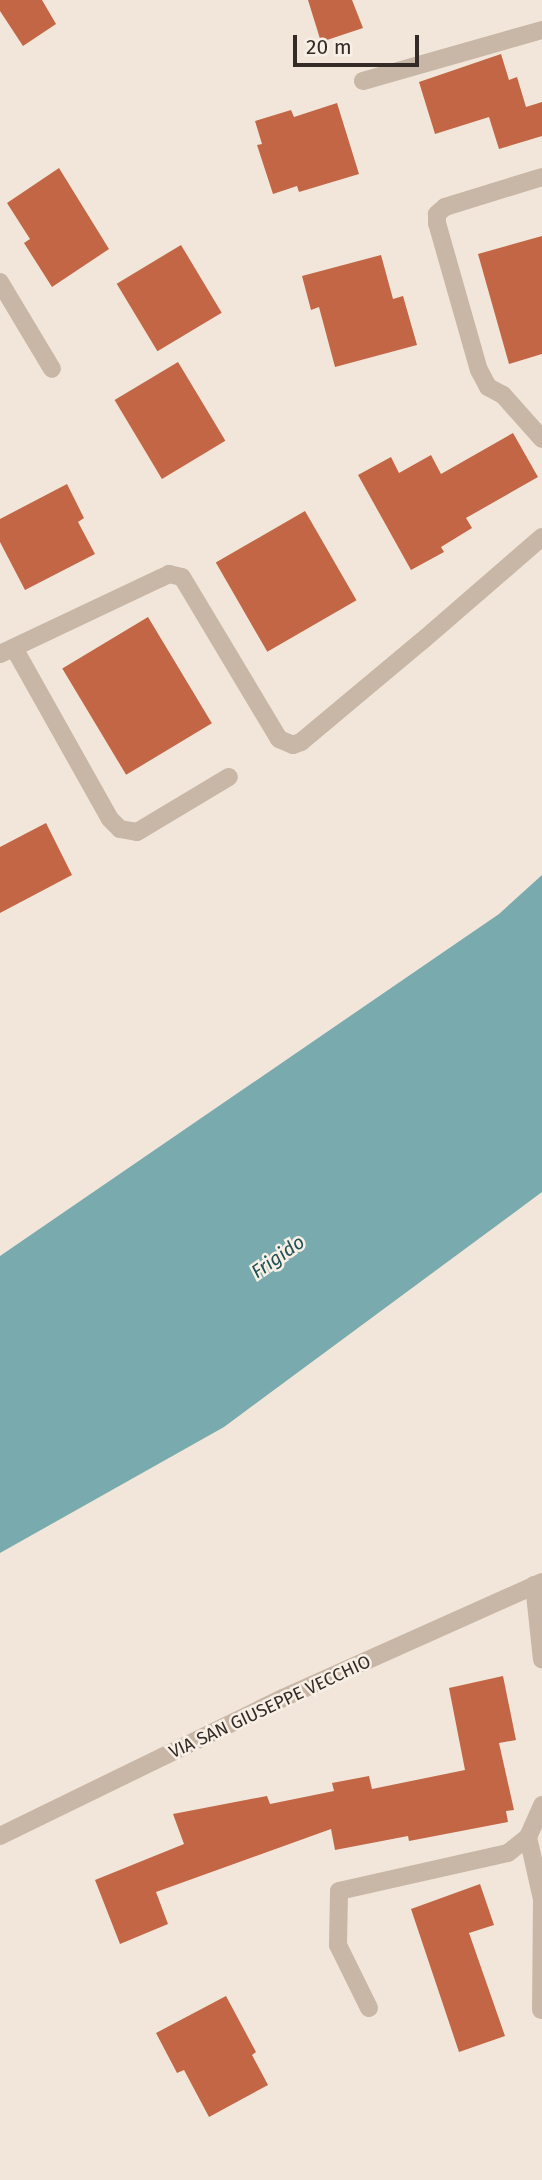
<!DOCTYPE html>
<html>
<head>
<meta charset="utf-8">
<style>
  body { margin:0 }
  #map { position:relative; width:542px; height:2180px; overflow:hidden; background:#f1e6d9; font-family:"Fira Sans",sans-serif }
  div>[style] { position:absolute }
  .water>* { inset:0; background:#79aaad }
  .building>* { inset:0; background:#c36645; transform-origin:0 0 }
  .lane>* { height:18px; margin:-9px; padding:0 9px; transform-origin:9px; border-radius:9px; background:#c8b6a6 }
  .street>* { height:18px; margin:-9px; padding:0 9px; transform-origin:9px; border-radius:9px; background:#c8b6a6 }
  span { translate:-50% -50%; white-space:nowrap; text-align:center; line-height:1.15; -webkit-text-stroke:5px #f8f0e6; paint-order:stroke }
  .street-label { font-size:18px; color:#342b27 }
  .water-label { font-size:19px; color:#1e5054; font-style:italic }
  .scale { position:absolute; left:293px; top:35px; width:126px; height:32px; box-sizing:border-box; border:4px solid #342b27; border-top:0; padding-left:9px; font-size:21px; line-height:24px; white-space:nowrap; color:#342b27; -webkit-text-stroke:5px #f8f0e6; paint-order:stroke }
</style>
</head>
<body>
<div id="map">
  <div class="water">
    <div style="clip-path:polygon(542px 875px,542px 1192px,224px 1427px,0 1553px,0 1256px,499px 914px)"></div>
  </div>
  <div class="building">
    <div style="clip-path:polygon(0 0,42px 0,56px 24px,23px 46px,0 11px)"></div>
    <div style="clip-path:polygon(308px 0,352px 0,363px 28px,321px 42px)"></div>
    <div style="clip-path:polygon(501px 54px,509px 80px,517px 77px,526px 107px,542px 102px,542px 136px,499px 149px,489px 117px,435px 134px,419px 82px)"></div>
    <div style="clip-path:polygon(337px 103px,359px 174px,299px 192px,297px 186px,273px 194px,257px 145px,262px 144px,255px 121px,291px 110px,294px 117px)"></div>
    <div style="clip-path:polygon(59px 168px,109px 249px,52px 287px,24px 243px,30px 239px,7px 203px)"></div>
    <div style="clip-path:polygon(542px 236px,542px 354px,509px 364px,478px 254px)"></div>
    <div style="left:181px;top:245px;width:79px;height:75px;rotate:59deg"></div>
    <div style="clip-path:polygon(381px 255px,393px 299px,403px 296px,417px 345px,335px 367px,319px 307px,311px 310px,302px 276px)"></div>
    <div style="left:178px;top:362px;width:92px;height:74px;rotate:59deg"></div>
    <div style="clip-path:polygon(513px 433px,538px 477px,466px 518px,472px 528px,441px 547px,444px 552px,411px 570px,358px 475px,391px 457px,399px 473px,431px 455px,441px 474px)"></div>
    <div style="clip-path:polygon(67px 484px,84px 518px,78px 522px,95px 554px,25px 590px,0 542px,0 519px)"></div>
    <div style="left:305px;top:511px;width:103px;height:103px;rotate:60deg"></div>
    <div style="left:148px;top:617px;width:124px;height:100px;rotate:59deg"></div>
    <div style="clip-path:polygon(46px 823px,72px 875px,0 913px,0 847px)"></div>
    <div style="clip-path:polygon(503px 1676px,516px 1740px,499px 1743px,514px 1810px,506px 1811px,508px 1822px,409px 1841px,408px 1836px,335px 1850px,331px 1829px,156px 1892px,168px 1924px,120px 1944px,95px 1880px,184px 1844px,173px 1814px,267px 1796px,270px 1804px,334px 1791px,332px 1783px,369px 1776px,372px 1789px,465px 1770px,449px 1688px)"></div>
    <div style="clip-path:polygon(480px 1884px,494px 1925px,469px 1933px,505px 2036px,459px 2052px,411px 1909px)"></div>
    <div style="clip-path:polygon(226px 1996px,256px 2052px,252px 2055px,268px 2085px,209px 2117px,184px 2070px,177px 2073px,156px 2033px)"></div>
  </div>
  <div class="lane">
    <div style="left:14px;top:648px;width:196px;rotate:60.7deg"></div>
    <div style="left:110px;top:819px;width:14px;rotate:45deg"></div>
    <div style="left:120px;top:829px;width:17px;rotate:10deg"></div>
    <div style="left:137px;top:832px;width:107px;rotate:-30.9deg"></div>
  </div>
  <div class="street">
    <div style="left:363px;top:81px;width:186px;rotate:-15.9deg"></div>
    <div style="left:542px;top:177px;width:102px;rotate:162.8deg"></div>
    <div style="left:445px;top:207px;width:11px;rotate:139deg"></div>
    <div style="left:437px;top:214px;width:9px;rotate:90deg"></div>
    <div style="left:437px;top:223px;width:153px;rotate:74.1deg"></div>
    <div style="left:479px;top:370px;width:19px;rotate:62deg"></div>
    <div style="left:488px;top:387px;width:17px;rotate:28deg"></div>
    <div style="left:503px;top:395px;width:59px;rotate:48.4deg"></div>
    <div style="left:0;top:282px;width:101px;rotate:59.1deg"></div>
    <div style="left:0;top:654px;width:178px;rotate:-25.3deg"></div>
    <div style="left:161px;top:578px;width:9px;rotate:-27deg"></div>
    <div style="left:169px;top:574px;width:13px;rotate:13deg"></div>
    <div style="left:182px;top:577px;width:189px;rotate:59.1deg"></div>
    <div style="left:279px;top:739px;width:15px;rotate:23deg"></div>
    <div style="left:293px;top:745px;width:9px;rotate:-21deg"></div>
    <div style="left:301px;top:742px;width:158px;rotate:-39.9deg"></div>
    <div style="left:422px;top:641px;width:159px;rotate:-40.9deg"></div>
    <div style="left:534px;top:1585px;width:75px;rotate:83.9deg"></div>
    <div style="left:0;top:1836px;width:315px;rotate:-26deg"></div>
    <div style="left:283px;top:1698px;width:284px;rotate:-24.1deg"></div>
    <div style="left:528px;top:1837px;width:64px;rotate:77.3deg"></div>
    <div style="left:542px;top:1899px;width:111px;rotate:90.5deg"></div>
    <div style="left:369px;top:2008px;width:70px;rotate:-116.2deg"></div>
    <div style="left:338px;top:1945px;width:54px;rotate:-88.9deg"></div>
    <div style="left:339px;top:1891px;width:173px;rotate:-12.7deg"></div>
    <div style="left:508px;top:1853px;width:26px;rotate:-39deg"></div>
    <div style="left:528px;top:1837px;width:35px;rotate:-66deg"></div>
  </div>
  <div class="street-label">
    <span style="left:270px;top:1707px;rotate:-25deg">VIA SAN GIUSEPPE VECCHIO</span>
  </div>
  <div class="water-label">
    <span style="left:278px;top:1257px;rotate:-35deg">Frigido</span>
  </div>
  <div class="scale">20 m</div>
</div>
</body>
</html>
